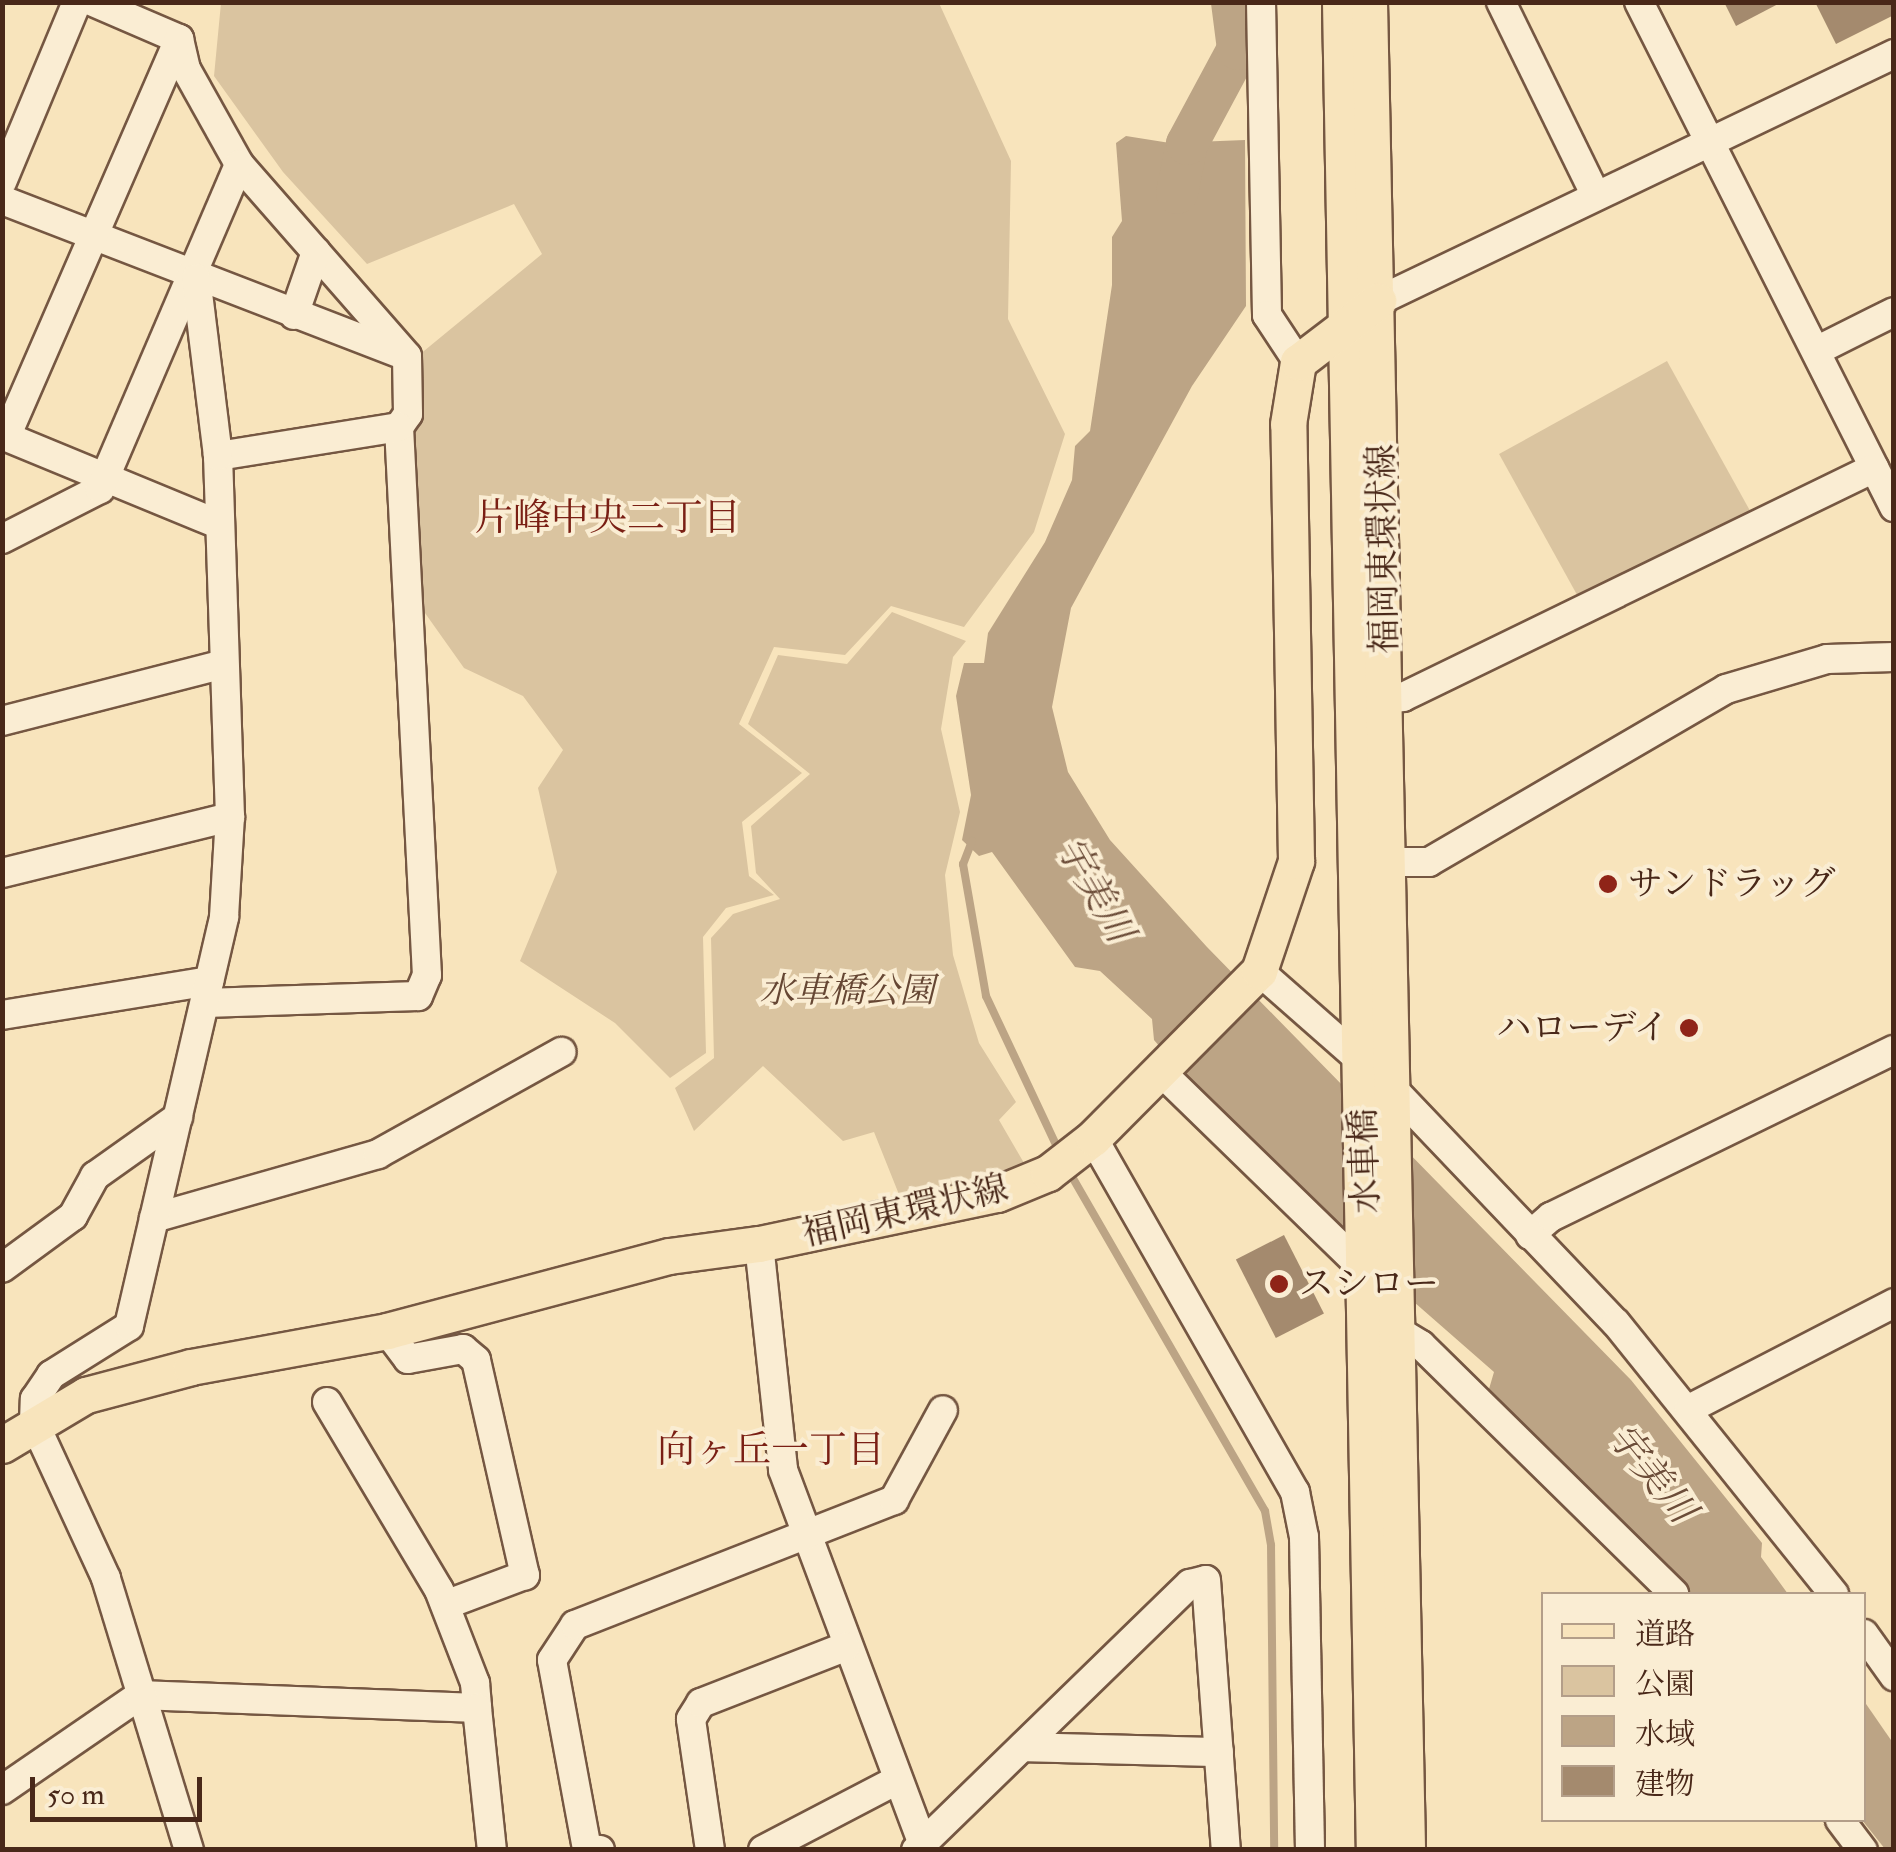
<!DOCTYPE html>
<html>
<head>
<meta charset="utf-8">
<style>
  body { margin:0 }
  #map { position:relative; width:1896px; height:1852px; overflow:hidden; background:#f8e4bc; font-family:"IM FELL Double Pica","Noto Serif JP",serif }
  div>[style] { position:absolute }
  .green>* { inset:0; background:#dac4a0; transform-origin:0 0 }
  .water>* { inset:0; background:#bca485 }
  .stream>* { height:8px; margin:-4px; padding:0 4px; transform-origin:4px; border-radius:4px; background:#bca485 }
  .river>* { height:42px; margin:-21px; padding:0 21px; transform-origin:21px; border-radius:21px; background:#bca485 }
  .building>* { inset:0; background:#a48a6e; transform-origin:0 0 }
  .roads { filter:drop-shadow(2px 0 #755742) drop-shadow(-2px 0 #755742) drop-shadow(0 2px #755742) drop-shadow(0 -2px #755742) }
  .minor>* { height:28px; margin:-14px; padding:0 14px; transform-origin:14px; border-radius:14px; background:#faedd3 }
  .major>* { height:35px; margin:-17.5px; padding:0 17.5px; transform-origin:17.5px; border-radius:17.5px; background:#f8e4bc }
  .dots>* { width:28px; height:28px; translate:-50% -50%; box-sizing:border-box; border:5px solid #faedd3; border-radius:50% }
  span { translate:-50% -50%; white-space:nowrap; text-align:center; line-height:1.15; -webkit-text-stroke:8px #faedd3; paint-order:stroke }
  .street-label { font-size:35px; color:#492819 }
  .poi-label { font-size:35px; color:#492819 }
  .left { translate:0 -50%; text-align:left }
  .right { translate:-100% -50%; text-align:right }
  .park-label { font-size:35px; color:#664734; font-style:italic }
  .neighbourhood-label { font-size:38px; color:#7a1f14 }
  .water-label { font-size:38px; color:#6c4d39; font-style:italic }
  .frame { position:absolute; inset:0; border:5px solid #492819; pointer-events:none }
  .legend { position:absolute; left:1541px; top:1592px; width:325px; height:230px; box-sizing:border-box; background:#faedd3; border:2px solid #b39e89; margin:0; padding:12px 18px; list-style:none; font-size:30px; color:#492819 }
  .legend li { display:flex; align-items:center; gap:20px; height:50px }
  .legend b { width:50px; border:2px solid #b39e89 }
  .scale { position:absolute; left:30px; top:1777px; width:172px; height:45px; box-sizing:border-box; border:5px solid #492819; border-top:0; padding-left:12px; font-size:30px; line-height:35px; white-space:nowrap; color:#492819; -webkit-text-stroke:8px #faedd3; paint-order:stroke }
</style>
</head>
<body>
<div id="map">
  <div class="green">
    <div style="clip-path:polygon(221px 3px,939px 3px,1011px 161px,1008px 319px,1065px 434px,1034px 532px,964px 627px,891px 606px,845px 655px,774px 647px,739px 724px,802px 773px,742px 822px,749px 876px,774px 895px,726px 908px,703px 937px,706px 1053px,670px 1078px,615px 1023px,520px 961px,557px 872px,538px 788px,563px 750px,523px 696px,464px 668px,420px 606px,413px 360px,542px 254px,514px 204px,367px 264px,283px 172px,214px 76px)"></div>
    <div style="left:1667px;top:361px;width:177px;height:192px;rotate:61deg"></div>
    <div style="clip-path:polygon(892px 612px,966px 641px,953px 657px,941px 729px,960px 812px,945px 875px,953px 955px,979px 1043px,1016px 1102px,999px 1120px,1024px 1163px,985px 1184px,904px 1207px,874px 1132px,843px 1141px,763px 1066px,694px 1131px,675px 1088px,714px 1058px,711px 938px,733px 914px,780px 899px,756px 873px,751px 826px,810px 774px,748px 724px,778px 655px,847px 664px)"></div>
  </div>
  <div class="water">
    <div style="clip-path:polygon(1126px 136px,1170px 143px,1245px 140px,1246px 306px,1192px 386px,1071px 608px,1052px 707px,1068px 772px,1110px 840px,1207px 947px,1631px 1380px,1762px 1543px,1761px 1557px,1788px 1594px,1689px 1594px,1489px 1389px,1494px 1372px,1334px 1232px,1184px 1075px,1154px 1040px,1152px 1019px,1100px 971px,1075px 967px,992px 852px,979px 856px,962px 840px,971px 795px,956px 696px,964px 663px,984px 663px,988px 633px,1045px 542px,1072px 480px,1075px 446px,1090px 431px,1112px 285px,1112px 237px,1122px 221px,1116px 143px)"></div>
    <div style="clip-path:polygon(1864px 1701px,1893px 1743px,1893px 1849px,1885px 1849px,1862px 1820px)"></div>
  </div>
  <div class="stream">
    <div style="left:972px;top:841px;width:25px;rotate:111deg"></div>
    <div style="left:963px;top:864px;width:134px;rotate:80.1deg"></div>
    <div style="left:986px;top:996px;width:171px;rotate:64.8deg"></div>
    <div style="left:1067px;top:1168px;width:396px;rotate:60deg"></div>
    <div style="left:1265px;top:1511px;width:35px;rotate:80deg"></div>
    <div style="left:1271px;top:1545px;width:305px;rotate:89.4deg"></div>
  </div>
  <div class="river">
    <div style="left:1177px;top:193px;width:50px;rotate:-78.5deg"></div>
    <div style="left:1187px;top:144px;width:108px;rotate:-61.8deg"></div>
    <div style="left:1238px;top:49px;width:47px;rotate:-97.3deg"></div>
  </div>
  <div class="building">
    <div style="clip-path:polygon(1724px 2px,1782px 2px,1736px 26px)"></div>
    <div style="clip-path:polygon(1815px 2px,1894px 2px,1894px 15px,1836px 44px)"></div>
    <div style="left:1284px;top:1235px;width:88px;height:54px;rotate:63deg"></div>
  </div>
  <div class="roads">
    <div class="minor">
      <div style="left:93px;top:2px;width:94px;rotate:23.3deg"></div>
      <div style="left:179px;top:39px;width:31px;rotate:77deg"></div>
      <div style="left:186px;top:69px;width:109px;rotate:60.8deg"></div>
      <div style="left:239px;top:164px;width:255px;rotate:48.8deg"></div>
      <div style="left:407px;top:356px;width:58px;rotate:89deg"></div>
      <div style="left:408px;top:414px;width:16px;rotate:125deg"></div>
      <div style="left:399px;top:427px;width:549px;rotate:87.08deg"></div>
      <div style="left:427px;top:975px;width:23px;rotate:113deg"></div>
      <div style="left:418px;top:996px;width:213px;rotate:178.1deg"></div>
      <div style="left:1261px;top:2px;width:313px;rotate:88.9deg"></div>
      <div style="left:1267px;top:315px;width:56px;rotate:56.6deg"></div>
      <div style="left:1501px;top:2px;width:214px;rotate:63.9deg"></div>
      <div style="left:1639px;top:2px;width:566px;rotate:63.21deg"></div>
      <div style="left:2px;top:182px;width:195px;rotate:-67.4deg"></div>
      <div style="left:2px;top:200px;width:429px;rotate:21.1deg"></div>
      <div style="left:1378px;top:301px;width:572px;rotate:-25.58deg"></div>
      <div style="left:294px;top:315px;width:67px;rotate:-70.8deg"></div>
      <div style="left:1818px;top:350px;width:85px;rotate:-26.6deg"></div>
      <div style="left:2px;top:435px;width:234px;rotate:22.4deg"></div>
      <div style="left:6px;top:437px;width:434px;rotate:-66.5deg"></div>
      <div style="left:218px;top:456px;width:183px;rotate:-9.1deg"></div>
      <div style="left:2px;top:539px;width:110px;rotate:-27deg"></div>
      <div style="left:100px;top:489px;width:353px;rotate:-66.8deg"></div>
      <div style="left:1385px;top:699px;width:18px;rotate:-6deg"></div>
      <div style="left:1403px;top:697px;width:524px;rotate:-25.93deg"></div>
      <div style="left:2px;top:721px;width:229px;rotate:-14.4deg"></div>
      <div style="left:1387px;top:862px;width:42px"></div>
      <div style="left:1429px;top:862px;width:344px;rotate:-30.2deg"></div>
      <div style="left:1726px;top:689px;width:105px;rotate:-16.5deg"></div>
      <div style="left:1827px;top:659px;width:67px;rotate:-1.7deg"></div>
      <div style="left:2px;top:873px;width:235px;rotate:-13.8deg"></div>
      <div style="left:1259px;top:971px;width:176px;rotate:41.3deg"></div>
      <div style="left:1391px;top:1087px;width:326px;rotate:46.4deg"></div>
      <div style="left:1616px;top:1323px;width:348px;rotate:51.2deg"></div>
      <div style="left:2px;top:1015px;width:210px;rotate:-9.3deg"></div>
      <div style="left:1159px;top:1070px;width:290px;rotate:44.2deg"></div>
      <div style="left:1093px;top:1138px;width:408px;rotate:60.3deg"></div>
      <div style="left:1295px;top:1492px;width:46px;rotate:78.7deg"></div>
      <div style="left:1304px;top:1537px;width:313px;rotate:88.9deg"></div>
      <div style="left:154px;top:1218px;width:233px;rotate:-15.9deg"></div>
      <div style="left:378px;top:1154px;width:210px;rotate:-29.1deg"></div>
      <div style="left:1530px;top:1235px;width:28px;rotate:-41deg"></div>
      <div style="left:1551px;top:1217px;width:381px;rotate:-26deg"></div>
      <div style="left:759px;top:1244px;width:227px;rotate:83.9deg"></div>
      <div style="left:783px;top:1470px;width:400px;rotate:69.5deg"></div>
      <div style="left:2px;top:1268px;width:88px;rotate:-36.2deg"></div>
      <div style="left:73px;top:1216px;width:46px;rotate:-61.2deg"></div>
      <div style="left:95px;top:1176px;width:102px;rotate:-35.4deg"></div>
      <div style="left:387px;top:1331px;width:35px;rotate:53deg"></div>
      <div style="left:408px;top:1359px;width:56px;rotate:-10.3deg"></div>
      <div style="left:463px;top:1349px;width:17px;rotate:40deg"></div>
      <div style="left:476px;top:1360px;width:221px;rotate:77.2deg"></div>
      <div style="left:525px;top:1575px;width:85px;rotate:159.4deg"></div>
      <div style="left:1398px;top:1331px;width:27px;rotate:31deg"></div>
      <div style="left:1421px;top:1345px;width:355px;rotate:44.5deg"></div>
      <div style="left:327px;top:1402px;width:219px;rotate:59.2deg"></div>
      <div style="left:439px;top:1590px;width:100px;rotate:68.8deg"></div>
      <div style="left:475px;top:1683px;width:25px;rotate:85deg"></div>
      <div style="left:1689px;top:1409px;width:231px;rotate:-27.3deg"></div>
      <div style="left:1864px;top:1634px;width:52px;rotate:54.5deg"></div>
      <div style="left:1023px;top:1747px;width:196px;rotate:1.5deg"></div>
      <div style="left:2px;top:1790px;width:168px;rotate:-34.5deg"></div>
      <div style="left:140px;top:1695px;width:337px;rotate:2.2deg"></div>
      <div style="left:477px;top:1708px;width:143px;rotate:84deg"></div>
      <div style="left:1840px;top:1820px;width:38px;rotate:53deg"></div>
      <div style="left:189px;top:1850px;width:284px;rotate:-107deg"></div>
      <div style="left:106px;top:1578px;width:172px;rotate:-114.8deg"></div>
      <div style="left:34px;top:1422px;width:23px;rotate:-88deg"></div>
      <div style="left:35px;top:1399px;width:29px;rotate:-56deg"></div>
      <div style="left:51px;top:1375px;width:92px;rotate:-32.1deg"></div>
      <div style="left:129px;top:1326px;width:420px;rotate:-76.9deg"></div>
      <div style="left:224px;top:917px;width:100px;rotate:-86.6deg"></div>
      <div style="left:230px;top:817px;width:361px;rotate:-91.9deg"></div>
      <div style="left:218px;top:456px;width:179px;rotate:-97deg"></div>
      <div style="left:600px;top:1850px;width:13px;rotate:-176deg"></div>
      <div style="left:587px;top:1849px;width:192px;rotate:-100.5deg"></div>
      <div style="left:552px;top:1660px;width:42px;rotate:-56.7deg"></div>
      <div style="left:575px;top:1625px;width:343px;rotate:-21.4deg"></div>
      <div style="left:894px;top:1500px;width:102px;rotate:-61.4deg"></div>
      <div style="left:710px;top:1850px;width:132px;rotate:-98.3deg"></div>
      <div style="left:691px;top:1719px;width:19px;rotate:-58deg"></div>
      <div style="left:701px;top:1703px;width:155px;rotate:-21.3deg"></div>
      <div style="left:763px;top:1850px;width:151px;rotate:-27.6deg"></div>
      <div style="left:916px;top:1850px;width:382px;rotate:-44.2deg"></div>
      <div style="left:1190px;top:1584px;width:16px;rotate:-14deg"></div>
      <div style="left:1206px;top:1580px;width:271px;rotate:85.8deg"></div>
    </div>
    <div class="major">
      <div style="left:1340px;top:2px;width:1848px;rotate:88.95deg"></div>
      <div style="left:1369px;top:2px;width:1848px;rotate:88.82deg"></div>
      <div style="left:2px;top:1445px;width:98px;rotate:-30.8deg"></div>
      <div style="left:86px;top:1395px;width:109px;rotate:-14.9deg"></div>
      <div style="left:191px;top:1367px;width:199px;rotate:-10.4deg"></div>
      <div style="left:387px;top:1331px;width:292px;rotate:-14.9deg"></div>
      <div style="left:669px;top:1256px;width:91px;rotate:-7.6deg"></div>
      <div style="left:759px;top:1244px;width:243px;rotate:-11.9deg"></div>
      <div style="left:997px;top:1194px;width:55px;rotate:-22.4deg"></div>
      <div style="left:1048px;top:1173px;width:57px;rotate:-37.9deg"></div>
      <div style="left:1093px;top:1138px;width:235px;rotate:-45.2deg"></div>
      <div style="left:1259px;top:971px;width:116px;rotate:-71.4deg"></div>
      <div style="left:1296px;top:861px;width:437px;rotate:-91deg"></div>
      <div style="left:1288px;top:424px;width:63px;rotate:-80.8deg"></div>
      <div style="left:1298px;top:362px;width:101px;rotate:-37.3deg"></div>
    </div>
  </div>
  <div class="dots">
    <div style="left:1608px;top:884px;background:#8f2418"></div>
    <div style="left:1689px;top:1028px;background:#8f2418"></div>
    <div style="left:1279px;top:1284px;background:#8f2418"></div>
  </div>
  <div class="street-label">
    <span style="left:1383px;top:549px;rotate:-91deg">福岡東環状線</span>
    <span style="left:1365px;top:1161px;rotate:-92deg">水車橋</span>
    <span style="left:905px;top:1211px;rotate:-13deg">福岡東環状線</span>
  </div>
  <div class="poi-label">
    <span class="left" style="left:1628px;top:884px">サンドラッグ</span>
    <span class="right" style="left:1669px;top:1028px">ハローデイ</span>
    <span class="left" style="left:1299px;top:1284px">スシロー</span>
  </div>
  <div class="park-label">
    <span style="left:847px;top:991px">水車橋公園</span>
  </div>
  <div class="neighbourhood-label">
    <span style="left:608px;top:519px">片峰中央二丁目</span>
    <span style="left:771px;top:1451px">向ヶ丘一丁目</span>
  </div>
  <div class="water-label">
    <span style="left:1094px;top:890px;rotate:60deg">宇美川</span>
    <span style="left:1651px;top:1474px;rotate:51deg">宇美川</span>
  </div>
  <div class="frame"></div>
  <ul class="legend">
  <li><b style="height:12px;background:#f8e4bc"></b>道路</li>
  <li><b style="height:28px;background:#dac4a0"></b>公園</li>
  <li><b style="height:28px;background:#bca485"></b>水域</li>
  <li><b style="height:28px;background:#a48a6e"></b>建物</li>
  </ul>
  <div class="scale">50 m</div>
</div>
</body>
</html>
